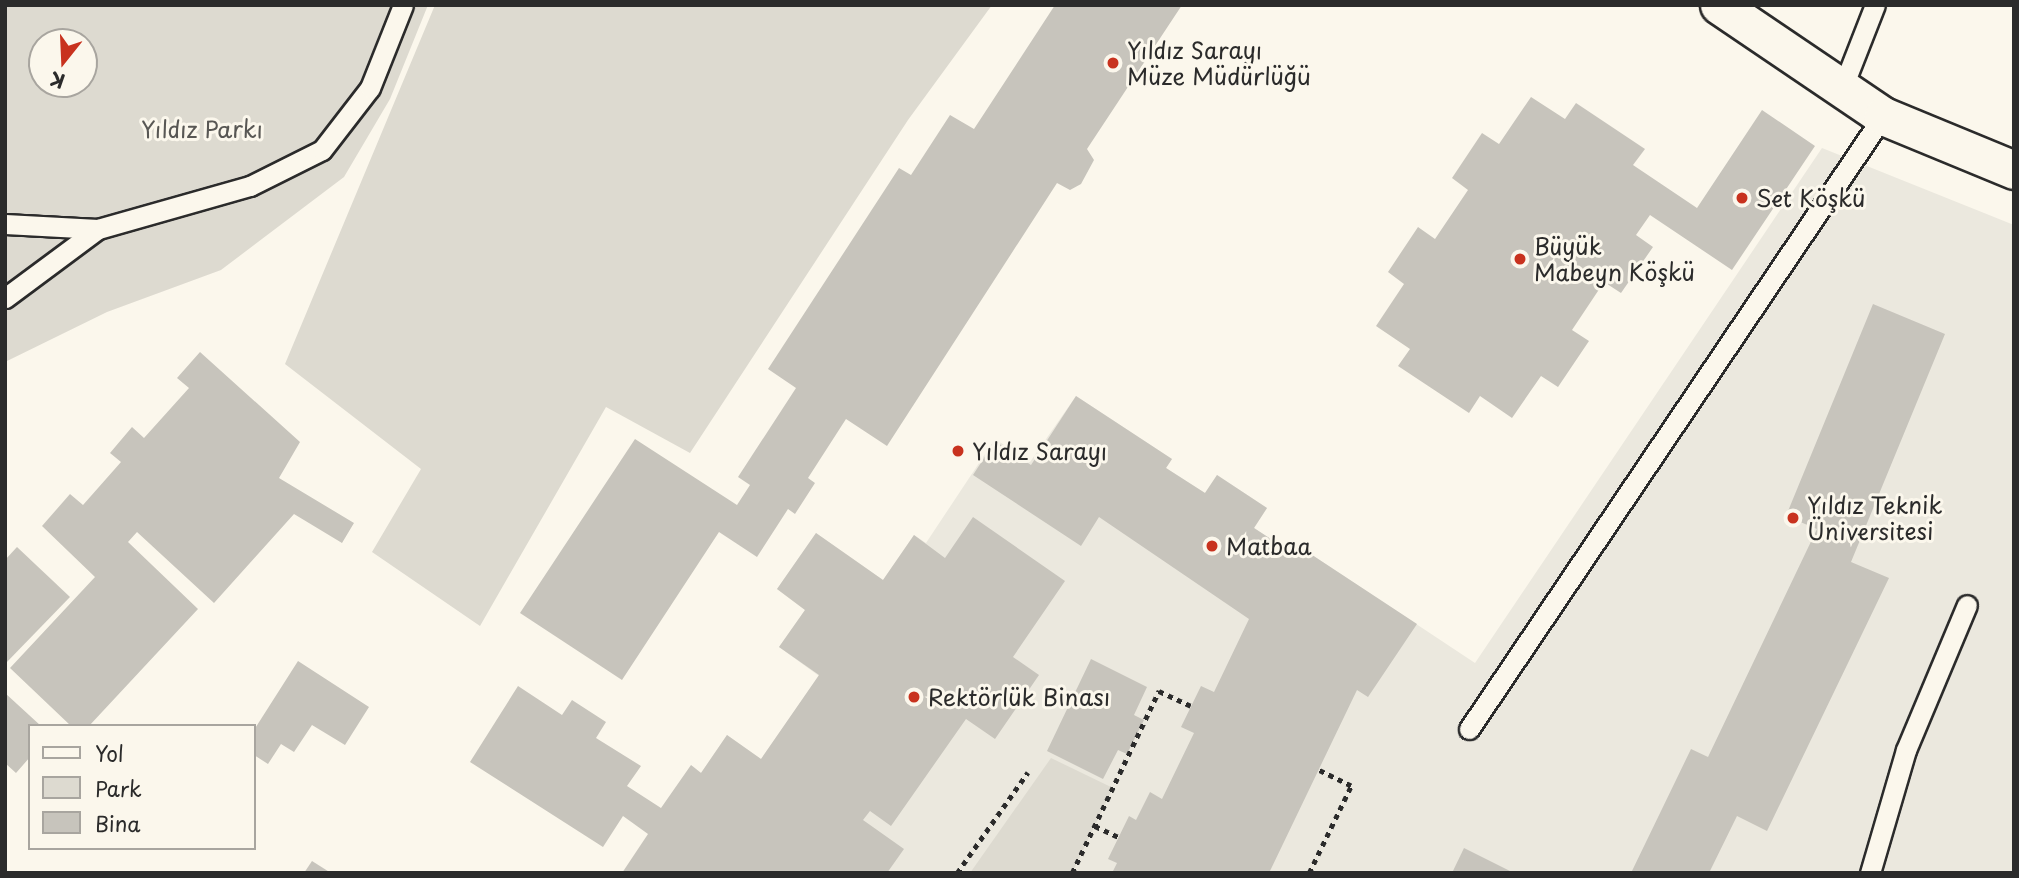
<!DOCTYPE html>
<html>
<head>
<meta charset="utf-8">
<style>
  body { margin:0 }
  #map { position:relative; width:2019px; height:878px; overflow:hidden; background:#fbf7ec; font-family:"Playpen Sans",sans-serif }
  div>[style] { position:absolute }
  .built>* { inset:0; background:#ebe8de }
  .green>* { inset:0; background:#dddad0 }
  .building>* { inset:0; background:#c7c4bc }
  .path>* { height:4.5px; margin-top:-2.25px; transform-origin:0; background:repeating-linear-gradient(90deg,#2b2b2b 0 5px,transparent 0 10px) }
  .roads { filter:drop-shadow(2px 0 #2b2b2b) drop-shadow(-2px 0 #2b2b2b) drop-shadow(0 2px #2b2b2b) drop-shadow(0 -2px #2b2b2b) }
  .lane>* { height:19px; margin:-9.5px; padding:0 9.5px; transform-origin:9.5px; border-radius:9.5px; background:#fbf7ec }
  .street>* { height:37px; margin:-18.5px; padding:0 18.5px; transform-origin:18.5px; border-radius:18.5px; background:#fbf7ec }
  .dots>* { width:19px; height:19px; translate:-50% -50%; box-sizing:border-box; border:4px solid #fbf7ec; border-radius:50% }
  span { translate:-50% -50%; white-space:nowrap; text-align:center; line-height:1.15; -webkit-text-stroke:6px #fbf7ec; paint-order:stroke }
  .poi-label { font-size:23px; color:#2b2b2b }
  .left { translate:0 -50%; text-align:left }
  .park-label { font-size:23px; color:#585754 }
  .frame { position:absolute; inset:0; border:7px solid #2b2b2b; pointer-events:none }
  .legend { position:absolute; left:28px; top:724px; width:228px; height:126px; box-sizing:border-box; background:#fbf7ec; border:2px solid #a8a59f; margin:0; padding:9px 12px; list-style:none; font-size:21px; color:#2b2b2b }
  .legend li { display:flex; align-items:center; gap:14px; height:35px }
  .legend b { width:35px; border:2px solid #a8a59f }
  .north { position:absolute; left:28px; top:28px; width:70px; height:70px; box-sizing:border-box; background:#fbf7ec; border:2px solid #a8a59f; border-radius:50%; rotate:198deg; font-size:19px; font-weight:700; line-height:28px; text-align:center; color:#2b2b2b }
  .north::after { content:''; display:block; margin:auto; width:24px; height:32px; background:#c8321e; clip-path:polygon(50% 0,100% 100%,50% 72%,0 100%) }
</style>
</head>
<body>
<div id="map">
  <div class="built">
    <div style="clip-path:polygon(1822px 148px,2014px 225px,2014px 873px,756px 873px,691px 765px,701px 773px,727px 735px,761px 759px,819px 676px,779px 647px,805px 610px,777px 589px,816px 533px,883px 580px,914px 535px,926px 543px,995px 439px,1030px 462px,1076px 396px,1172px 459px,1166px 468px,1205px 493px,1217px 475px,1267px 508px,1254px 528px,1295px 555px,1300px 547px,1475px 663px)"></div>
  </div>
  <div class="green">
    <div style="clip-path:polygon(evenodd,5px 5px,428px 5px,390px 99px,344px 177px,221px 270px,107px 312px,5px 362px,5px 5px,42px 42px,84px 42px,84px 84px,42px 84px,42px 42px)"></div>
    <div style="clip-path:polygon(435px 5px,992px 5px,908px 120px,690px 453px,606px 407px,480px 626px,372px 552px,421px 469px,285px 364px)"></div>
    <div style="clip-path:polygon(1051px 758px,1113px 788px,1072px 873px,970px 873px)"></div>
  </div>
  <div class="building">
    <div style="clip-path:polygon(1055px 5px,1182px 5px,1087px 149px,1094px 160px,1081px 184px,1070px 190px,1057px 183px,887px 446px,846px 419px,808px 478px,815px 483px,795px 514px,788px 509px,757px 557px,719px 532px,622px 680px,520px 613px,635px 439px,737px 505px,750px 485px,738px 477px,796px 388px,768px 369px,899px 168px,911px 175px,950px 115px,974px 129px)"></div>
    <div style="clip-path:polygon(1531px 97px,1565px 119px,1576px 103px,1645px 149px,1633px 165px,1697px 208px,1762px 110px,1815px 146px,1732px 270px,1650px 215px,1636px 235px,1653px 247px,1621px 293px,1604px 282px,1572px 330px,1589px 341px,1558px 387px,1541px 376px,1512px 418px,1480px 396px,1469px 413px,1398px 366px,1410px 349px,1376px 326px,1404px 284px,1388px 272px,1418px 227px,1435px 239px,1468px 190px,1452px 178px,1482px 133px,1499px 144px)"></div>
    <div style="clip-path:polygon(1873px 304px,1945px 334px,1851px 562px,1889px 578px,1767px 831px,1737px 816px,1709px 873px,1631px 873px,1691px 749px,1708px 757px,1817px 529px,1786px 516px)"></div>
    <div style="clip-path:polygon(200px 352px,300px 442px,279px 478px,354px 523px,342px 543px,294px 514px,214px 603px,137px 532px,128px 542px,198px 609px,89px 726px,71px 726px,10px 668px,95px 577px,42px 526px,70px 494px,83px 505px,121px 462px,110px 453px,132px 427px,144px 438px,189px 388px,177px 378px)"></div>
    <div style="clip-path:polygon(1076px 396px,1172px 459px,1166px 468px,1205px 493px,1217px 475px,1267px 508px,1254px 528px,1295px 555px,1300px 547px,1417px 624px,1368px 697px,1357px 690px,1269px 873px,1112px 873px,1117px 863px,1108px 859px,1129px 816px,1136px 820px,1150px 792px,1162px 799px,1194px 733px,1181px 727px,1201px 686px,1214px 692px,1249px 619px,1099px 517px,1081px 546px,973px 475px,995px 441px,1031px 465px)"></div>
    <div style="clip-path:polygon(973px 517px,1065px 581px,1013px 657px,1039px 675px,995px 739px,966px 719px,891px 826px,870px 811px,863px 820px,904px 849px,887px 873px,622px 873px,648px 834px,623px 816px,603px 847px,470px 762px,518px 686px,562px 715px,572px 700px,606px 722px,596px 738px,641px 766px,627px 786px,661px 808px,691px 765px,701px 773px,727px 735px,761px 759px,819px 675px,779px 647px,805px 610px,777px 589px,816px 533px,883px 580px,914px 535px,945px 558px)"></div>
    <div style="clip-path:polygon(17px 547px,70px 597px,5px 664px,5px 560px)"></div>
    <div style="clip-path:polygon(1091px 659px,1147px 687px,1134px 715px,1144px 720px,1127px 754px,1118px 750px,1103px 779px,1047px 751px)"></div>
    <div style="clip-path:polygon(298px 661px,369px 707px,345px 745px,312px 725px,294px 752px,281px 744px,268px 764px,254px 755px,254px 730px)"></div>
    <div style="clip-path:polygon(5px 693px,41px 726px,30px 726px,30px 757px,16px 773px,5px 763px)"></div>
    <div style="clip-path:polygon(1464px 848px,1514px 873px,1452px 873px)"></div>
    <div style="clip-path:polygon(312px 861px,331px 873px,304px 873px)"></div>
  </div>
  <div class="path">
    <div style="left:1095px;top:826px;width:26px;rotate:25deg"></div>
    <div style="left:957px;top:873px;width:123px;rotate:-54.9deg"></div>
    <div style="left:1072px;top:873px;width:202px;rotate:-64.5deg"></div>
    <div style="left:1159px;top:691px;width:35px;rotate:25deg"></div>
    <div style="left:1309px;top:873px;width:97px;rotate:-64.2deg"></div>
    <div style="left:1351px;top:786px;width:37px;rotate:-154deg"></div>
  </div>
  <div class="roads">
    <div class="lane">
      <div style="left:1842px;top:89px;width:90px;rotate:-68.6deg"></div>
      <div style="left:5px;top:224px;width:93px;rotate:3.1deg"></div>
      <div style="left:98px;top:229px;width:158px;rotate:-15.8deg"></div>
      <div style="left:250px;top:186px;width:80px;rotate:-26.6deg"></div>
      <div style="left:322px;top:150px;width:78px;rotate:-52.3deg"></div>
      <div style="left:370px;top:88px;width:89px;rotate:-68.3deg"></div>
      <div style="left:5px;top:298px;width:116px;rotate:-36.6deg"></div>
      <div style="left:1469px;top:729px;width:740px;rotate:-55.97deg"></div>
      <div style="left:1870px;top:873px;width:128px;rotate:-73.7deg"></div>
      <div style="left:1906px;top:750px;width:157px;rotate:-67.2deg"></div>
    </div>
    <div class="street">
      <div style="left:1719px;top:5px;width:198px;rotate:34.1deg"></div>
      <div style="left:1883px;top:116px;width:142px;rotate:22.4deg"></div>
    </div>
  </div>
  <div class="dots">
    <div style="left:1113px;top:63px;background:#c8321e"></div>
    <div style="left:1742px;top:198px;background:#c8321e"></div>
    <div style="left:1520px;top:259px;background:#c8321e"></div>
    <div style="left:958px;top:451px;background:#c8321e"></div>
    <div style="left:1793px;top:518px;background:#c8321e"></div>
    <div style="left:1212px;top:546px;background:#c8321e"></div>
    <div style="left:914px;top:697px;background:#c8321e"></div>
  </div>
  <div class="poi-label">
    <span class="left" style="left:1127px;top:63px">Yıldız Sarayı<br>Müze Müdürlüğü</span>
    <span class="left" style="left:1756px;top:198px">Set Köşkü</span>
    <span class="left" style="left:1534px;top:259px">Büyük<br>Mabeyn Köşkü</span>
    <span class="left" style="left:972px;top:451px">Yıldız Sarayı</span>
    <span class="left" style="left:1807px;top:518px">Yıldız Teknik<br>Üniversitesi</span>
    <span class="left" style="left:1226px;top:546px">Matbaa</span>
    <span class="left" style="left:928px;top:697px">Rektörlük Binası</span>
  </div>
  <div class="park-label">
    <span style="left:202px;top:129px">Yıldız Parkı</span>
  </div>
  <div class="frame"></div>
  <ul class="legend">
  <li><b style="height:9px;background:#fbf7ec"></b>Yol</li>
  <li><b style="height:19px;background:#dddad0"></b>Park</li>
  <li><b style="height:19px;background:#c7c4bc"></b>Bina</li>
  </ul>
  <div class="north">K</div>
</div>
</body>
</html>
